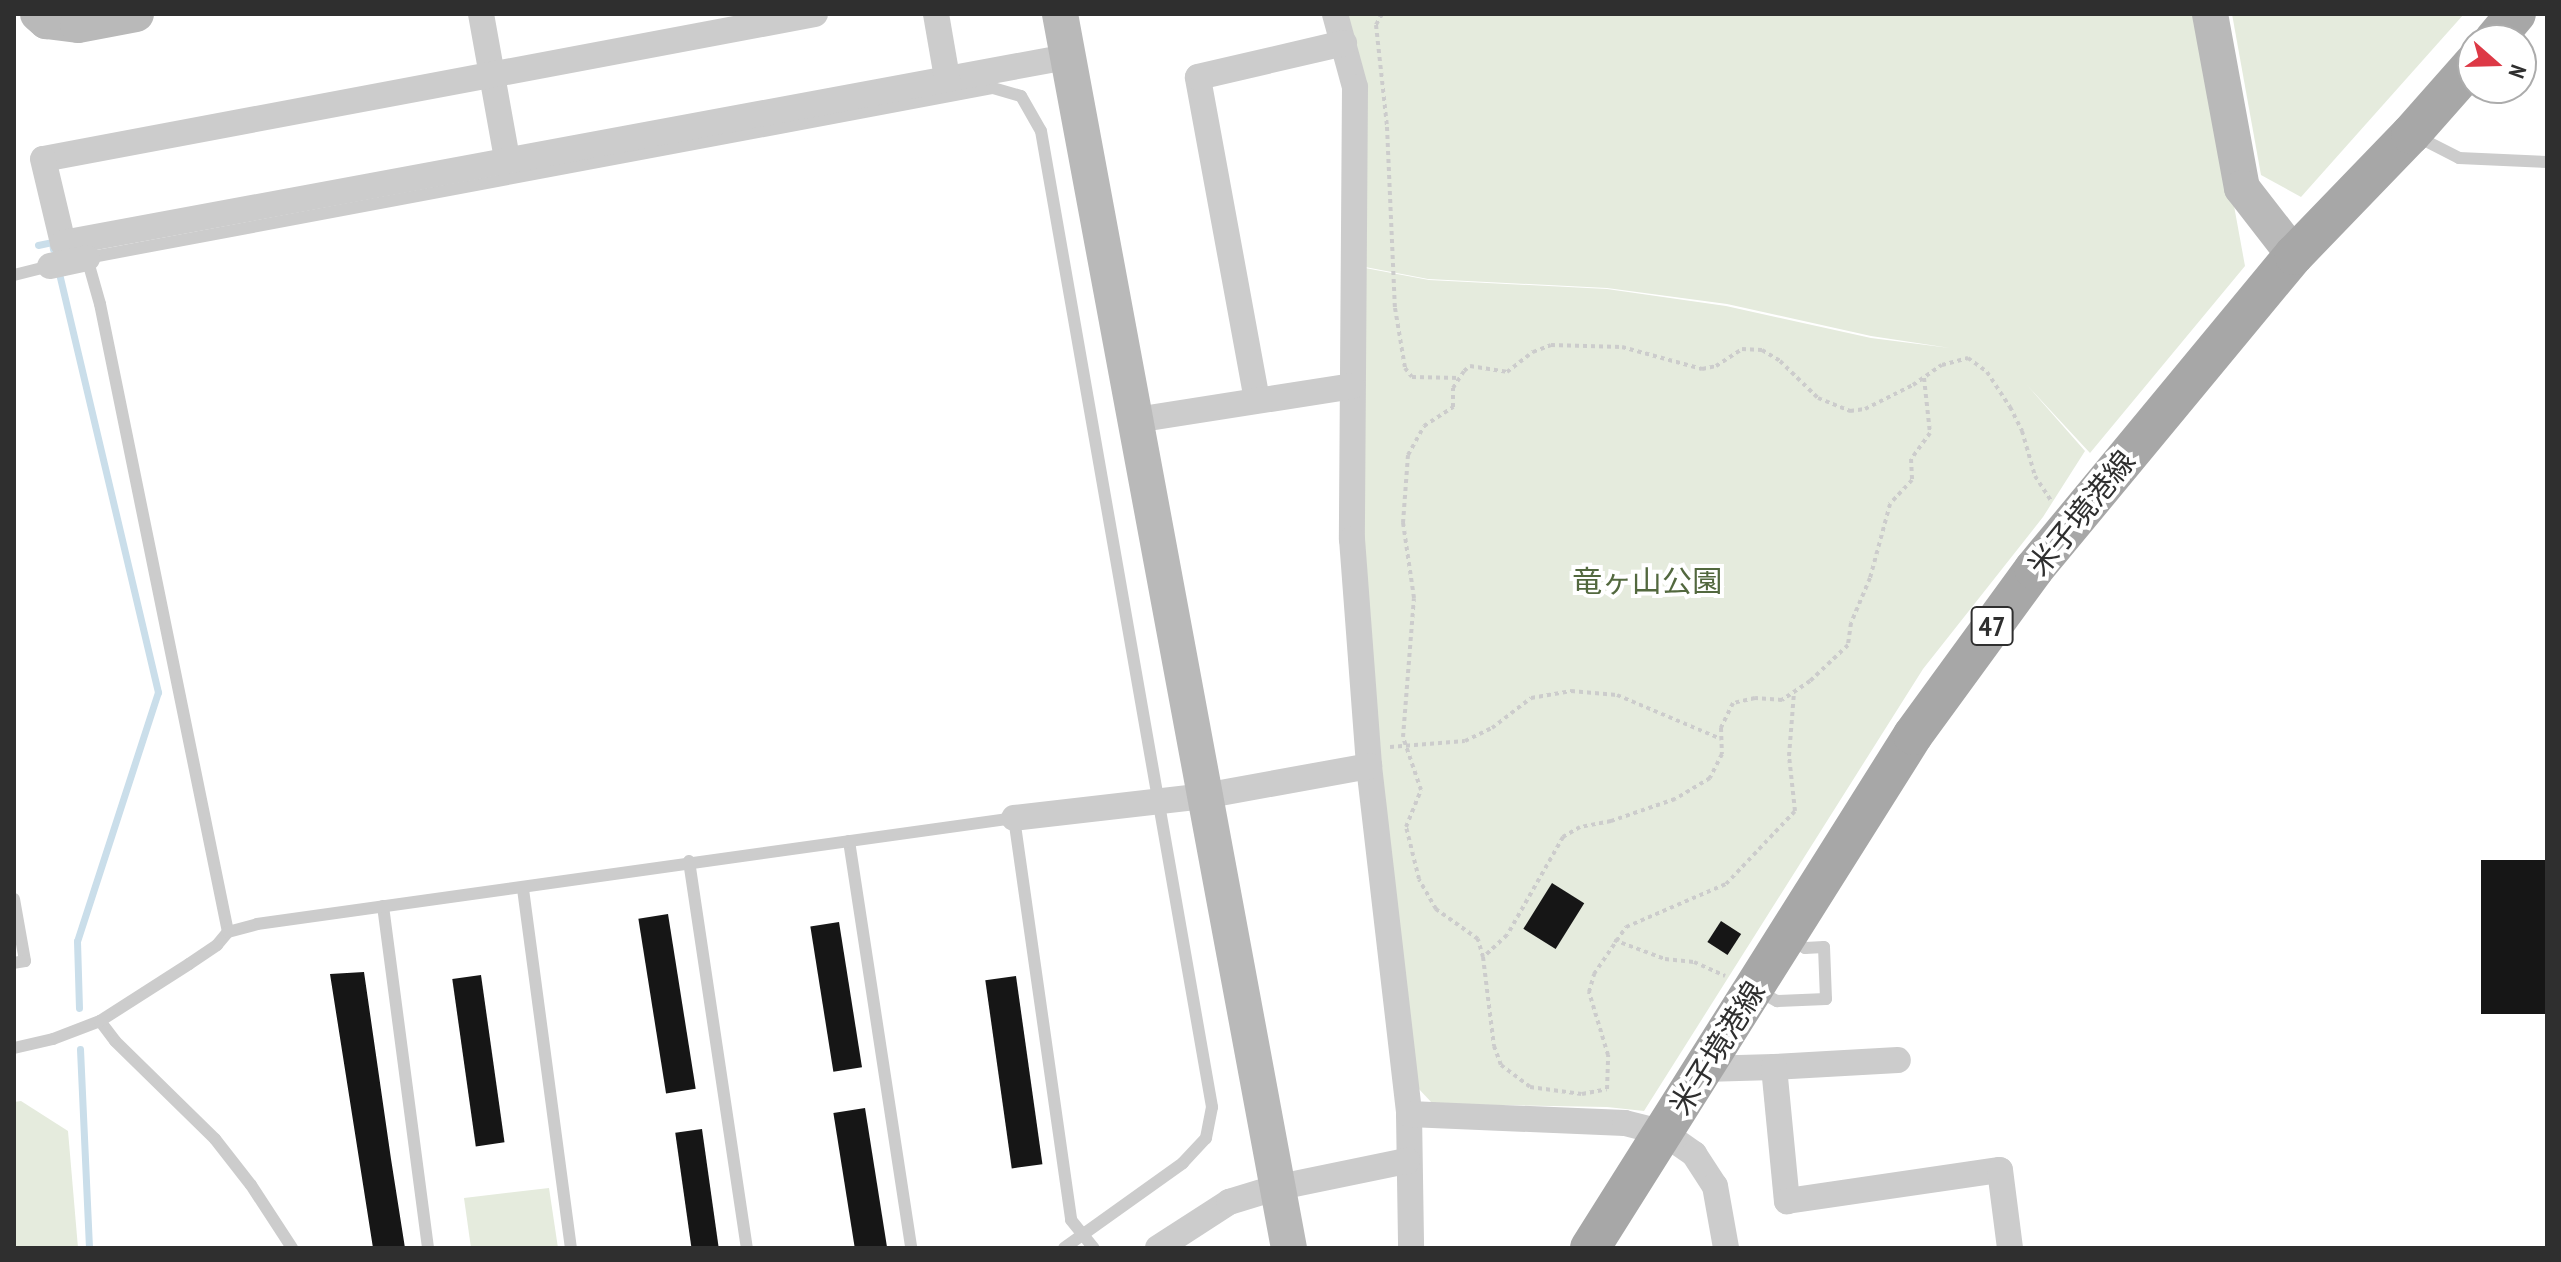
<!DOCTYPE html>
<html>
<head>
<meta charset="utf-8">
<style>
  body { margin:0 }
  #map { position:relative; width:2561px; height:1262px; overflow:hidden; background:#fff; font-family:"PT Sans Narrow","Noto Sans JP",sans-serif }
  div>[style] { position:absolute }
  .green>* { inset:0; background:#e5ebdd }
  .stream>* { height:7px; margin:-3.5px; padding:0 3.5px; transform-origin:3.5px; border-radius:3.5px; background:#cadeea }
  .building>* { inset:0; background:#161616; transform-origin:0 0 }
  .path>* { height:4px; margin-top:-2px; transform-origin:0; background:repeating-linear-gradient(90deg,#ccc 0 4px,transparent 0 8px) }
  .lane>* { height:12px; margin:-6px; padding:0 6px; transform-origin:6px; border-radius:6px; background:#ccc }
  .street>* { height:26px; margin:-13px; padding:0 13px; transform-origin:13px; border-radius:13px; background:#ccc }
  .secondary>* { height:36px; margin:-18px; padding:0 18px; transform-origin:18px; border-radius:18px; background:#b9b9b9 }
  .primary>* { height:40px; margin:-20px; padding:0 20px; transform-origin:20px; border-radius:20px; background:#a7a7a7 }
  span { translate:-50% -50%; white-space:nowrap; text-align:center; line-height:1.15; -webkit-text-stroke:8px #fff; paint-order:stroke }
  .shield-label span { padding:2px 6px; background:#fff; border:2px solid; border-radius:6px; -webkit-text-stroke-width:0 }
  .shield-label { font-size:28px; color:#2f2f2f; font-weight:700 }
  .street-label { font-size:30px; color:#2f2f2f }
  .park-label { font-size:30px; color:#52683e }
  .frame { position:absolute; inset:0; border:16px solid #2f2f2f; pointer-events:none }
  .north { position:absolute; left:2457px; top:24px; width:80px; height:80px; box-sizing:border-box; background:#fff; border:2px solid #acacac; border-radius:50%; rotate:110deg; font-size:22px; font-weight:700; line-height:32px; text-align:center; color:#2f2f2f }
  .north::after { content:''; display:block; margin:auto; width:28px; height:36px; background:#dd3946; clip-path:polygon(50% 0,100% 100%,50% 72%,0 100%) }
</style>
</head>
<body>
<div id="map">
  <div class="green">
    <div style="clip-path:polygon(1340px 14px,2199px 14px,2245px 266px,2090px 453px,2026px 384px,2085px 451px,2043px 517px,1923px 669px,1644px 1111px,1607px 1107px,1433px 1104px,1417px 1087px,1380px 769px,1361px 518px,1365px 268px,1429px 280px,1607px 289px,1726px 306px,1871px 338px,1950px 348px,1871px 336px,1727px 304px,1607px 288px,1428px 279px,1360px 266px)"></div>
    <div style="clip-path:polygon(2232px 14px,2464px 14px,2301px 197px,2261px 175px)"></div>
    <div style="clip-path:polygon(21px 1101px,68px 1131px,78px 1248px,14px 1248px,14px 1102px)"></div>
    <div style="clip-path:polygon(549px 1188px,558px 1248px,471px 1248px,464px 1198px)"></div>
  </div>
  <div class="stream">
    <div style="left:38px;top:245px;width:14px;rotate:-12deg"></div>
    <div style="left:52px;top:242px;width:7px;rotate:82deg"></div>
    <div style="left:58px;top:269px;width:435px;rotate:76.7deg"></div>
    <div style="left:158px;top:692px;width:262px;rotate:108deg"></div>
    <div style="left:77px;top:941px;width:67px;rotate:88.3deg"></div>
    <div style="left:80px;top:1049px;width:199px;rotate:87.4deg"></div>
  </div>
  <div class="building">
    <div style="left:2481px;top:860px;width:66px;height:154px"></div>
    <div style="left:1552px;top:883px;width:38px;height:54px;rotate:32deg"></div>
    <div style="left:668px;top:914px;width:177px;height:30px;rotate:81deg"></div>
    <div style="left:1721px;top:921px;width:24px;height:25px;rotate:33deg"></div>
    <div style="left:839px;top:922px;width:147px;height:29px;rotate:81deg"></div>
    <div style="clip-path:polygon(364px 972px,391px 1159px,405px 1248px,373px 1248px,330px 974px)"></div>
    <div style="left:481px;top:975px;width:169px;height:29px;rotate:82deg"></div>
    <div style="left:1016px;top:976px;width:190px;height:31px;rotate:82deg"></div>
    <div style="left:865px;top:1108px;width:142px;height:32px;rotate:81deg"></div>
    <div style="left:702px;top:1129px;width:120px;height:27px;rotate:82deg"></div>
  </div>
  <div class="path">
    <div style="left:1382px;top:14px;width:13px;rotate:119deg"></div>
    <div style="left:1376px;top:25px;width:103px;rotate:83.8deg"></div>
    <div style="left:1387px;top:127px;width:181px;rotate:87.5deg"></div>
    <div style="left:1395px;top:308px;width:61px;rotate:80.5deg"></div>
    <div style="left:1405px;top:368px;width:11px;rotate:52deg"></div>
    <div style="left:1412px;top:377px;width:48px;rotate:1.2deg"></div>
    <div style="left:1924px;top:378px;width:55px;rotate:83.8deg"></div>
    <div style="left:1930px;top:433px;width:32px;rotate:126deg"></div>
    <div style="left:1911px;top:459px;width:21px;rotate:87deg"></div>
    <div style="left:1912px;top:480px;width:33px;rotate:133deg"></div>
    <div style="left:1890px;top:504px;width:77px;rotate:105.1deg"></div>
    <div style="left:1870px;top:578px;width:49px;rotate:112.9deg"></div>
    <div style="left:1851px;top:623px;width:22px;rotate:98deg"></div>
    <div style="left:1848px;top:645px;width:52px;rotate:136.5deg"></div>
    <div style="left:1810px;top:681px;width:34px;rotate:146deg"></div>
    <div style="left:1782px;top:700px;width:27px;rotate:-176deg"></div>
    <div style="left:1755px;top:698px;width:23px;rotate:167deg"></div>
    <div style="left:1733px;top:703px;width:28px;rotate:116deg"></div>
    <div style="left:1721px;top:728px;width:26px;rotate:88deg"></div>
    <div style="left:1722px;top:754px;width:27px;rotate:117deg"></div>
    <div style="left:1710px;top:778px;width:41px;rotate:149deg"></div>
    <div style="left:1675px;top:799px;width:68px;rotate:161deg"></div>
    <div style="left:1611px;top:821px;width:32px;rotate:169deg"></div>
    <div style="left:1580px;top:827px;width:20px;rotate:150deg"></div>
    <div style="left:1563px;top:837px;width:113px;rotate:119.7deg"></div>
    <div style="left:1507px;top:935px;width:33px;rotate:137deg"></div>
    <div style="left:1483px;top:957px;width:19px;rotate:-106deg"></div>
    <div style="left:1478px;top:939px;width:52px;rotate:-144.5deg"></div>
    <div style="left:1436px;top:909px;width:34px;rotate:-120deg"></div>
    <div style="left:1419px;top:879px;width:54px;rotate:-104deg"></div>
    <div style="left:1406px;top:827px;width:40px;rotate:-68deg"></div>
    <div style="left:1421px;top:790px;width:56px;rotate:-108.8deg"></div>
    <div style="left:1403px;top:737px;width:139px;rotate:-85.5deg"></div>
    <div style="left:1414px;top:598px;width:76px;rotate:-98.3deg"></div>
    <div style="left:1403px;top:523px;width:68px;rotate:-85.8deg"></div>
    <div style="left:1408px;top:455px;width:33px;rotate:-61deg"></div>
    <div style="left:1424px;top:426px;width:35px;rotate:-33deg"></div>
    <div style="left:1453px;top:407px;width:19px;rotate:-90deg"></div>
    <div style="left:1453px;top:388px;width:20px;rotate:-57deg"></div>
    <div style="left:1464px;top:371px;width:8px;rotate:-40deg"></div>
    <div style="left:1470px;top:366px;width:37px;rotate:9deg"></div>
    <div style="left:1507px;top:372px;width:33px;rotate:-38deg"></div>
    <div style="left:1533px;top:352px;width:19px;rotate:-21deg"></div>
    <div style="left:1551px;top:345px;width:71px;rotate:1.6deg"></div>
    <div style="left:1622px;top:347px;width:83px;rotate:15.4deg"></div>
    <div style="left:1702px;top:369px;width:14px;rotate:-12deg"></div>
    <div style="left:1716px;top:366px;width:31px;rotate:-33deg"></div>
    <div style="left:1742px;top:349px;width:20px;rotate:3deg"></div>
    <div style="left:1762px;top:350px;width:21px;rotate:31deg"></div>
    <div style="left:1780px;top:361px;width:53px;rotate:44.2deg"></div>
    <div style="left:1818px;top:398px;width:35px;rotate:22deg"></div>
    <div style="left:1850px;top:411px;width:15px;rotate:-8deg"></div>
    <div style="left:1865px;top:409px;width:54px;rotate:-26.6deg"></div>
    <div style="left:1913px;top:385px;width:35px;rotate:-35deg"></div>
    <div style="left:1942px;top:365px;width:27px;rotate:-15deg"></div>
    <div style="left:1968px;top:358px;width:24px;rotate:36deg"></div>
    <div style="left:1987px;top:372px;width:42px;rotate:56.7deg"></div>
    <div style="left:2010px;top:407px;width:27px;rotate:63deg"></div>
    <div style="left:2022px;top:431px;width:47px;rotate:73.9deg"></div>
    <div style="left:2035px;top:476px;width:30px;rotate:57deg"></div>
    <div style="left:1390px;top:747px;width:75px;rotate:-4.6deg"></div>
    <div style="left:1465px;top:741px;width:30px;rotate:-26deg"></div>
    <div style="left:1492px;top:728px;width:49px;rotate:-37.6deg"></div>
    <div style="left:1531px;top:698px;width:41px;rotate:-9.9deg"></div>
    <div style="left:1571px;top:691px;width:46px;rotate:5deg"></div>
    <div style="left:1617px;top:695px;width:113px;rotate:22.9deg"></div>
    <div style="left:1614px;top:940px;width:54px;rotate:20.4deg"></div>
    <div style="left:1665px;top:959px;width:29px;rotate:6deg"></div>
    <div style="left:1694px;top:962px;width:34px;rotate:24deg"></div>
    <div style="left:1483px;top:957px;width:90px;rotate:83deg"></div>
    <div style="left:1494px;top:1046px;width:20px;rotate:70deg"></div>
    <div style="left:1501px;top:1065px;width:36px;rotate:37deg"></div>
    <div style="left:1530px;top:1087px;width:52px;rotate:7.7deg"></div>
    <div style="left:1582px;top:1094px;width:25px;rotate:-11deg"></div>
    <div style="left:1607px;top:1089px;width:34px;rotate:-88deg"></div>
    <div style="left:1608px;top:1055px;width:66px;rotate:-106.8deg"></div>
    <div style="left:1589px;top:992px;width:19px;rotate:-74deg"></div>
    <div style="left:1594px;top:974px;width:57px;rotate:-55.8deg"></div>
    <div style="left:1626px;top:927px;width:109px;rotate:-23.3deg"></div>
    <div style="left:1726px;top:884px;width:100px;rotate:-46.6deg"></div>
    <div style="left:1795px;top:811px;width:55px;rotate:-96.2deg"></div>
    <div style="left:1789px;top:756px;width:64px;rotate:-85.5deg"></div>
  </div>
  <div class="lane">
    <div style="left:2418px;top:137px;width:46px;rotate:27.1deg"></div>
    <div style="left:2459px;top:158px;width:88px;rotate:2.6deg"></div>
    <div style="left:14px;top:275px;width:37px;rotate:-14deg"></div>
    <div style="left:849px;top:841px;width:412px;rotate:81.3deg"></div>
    <div style="left:689px;top:861px;width:391px;rotate:81.5deg"></div>
    <div style="left:523px;top:889px;width:362px;rotate:82.4deg"></div>
    <div style="left:14px;top:899px;width:63px;rotate:79.9deg"></div>
    <div style="left:25px;top:961px;width:11px;rotate:170deg"></div>
    <div style="left:383px;top:906px;width:345px;rotate:82.5deg"></div>
    <div style="left:228px;top:932px;width:641px;rotate:-101.52deg"></div>
    <div style="left:100px;top:304px;width:48px;rotate:-105.8deg"></div>
    <div style="left:87px;top:258px;width:922px;rotate:-10.63deg"></div>
    <div style="left:993px;top:88px;width:29px;rotate:16deg"></div>
    <div style="left:1021px;top:96px;width:40px;rotate:60.3deg"></div>
    <div style="left:1041px;top:131px;width:991px;rotate:80.06deg"></div>
    <div style="left:1212px;top:1107px;width:32px;rotate:101deg"></div>
    <div style="left:1206px;top:1138px;width:34px;rotate:133deg"></div>
    <div style="left:1183px;top:1163px;width:146px;rotate:144.5deg"></div>
    <div style="left:1757px;top:990px;width:23px;rotate:29deg"></div>
    <div style="left:1777px;top:1001px;width:49px;rotate:-2.3deg"></div>
    <div style="left:1826px;top:999px;width:52px;rotate:-92.2deg"></div>
    <div style="left:1824px;top:947px;width:19px;rotate:177deg"></div>
    <div style="left:1805px;top:948px;width:19px;rotate:-144deg"></div>
    <div style="left:100px;top:1021px;width:25px;rotate:53deg"></div>
    <div style="left:115px;top:1041px;width:140px;rotate:44.4deg"></div>
    <div style="left:215px;top:1139px;width:58px;rotate:52deg"></div>
    <div style="left:251px;top:1185px;width:75px;rotate:56.9deg"></div>
    <div style="left:14px;top:1048px;width:40px;rotate:-13deg"></div>
    <div style="left:53px;top:1039px;width:50px;rotate:-21deg"></div>
    <div style="left:100px;top:1021px;width:106px;rotate:-32.6deg"></div>
    <div style="left:189px;top:964px;width:34px;rotate:-34deg"></div>
    <div style="left:217px;top:945px;width:17px;rotate:-50deg"></div>
    <div style="left:228px;top:932px;width:30px;rotate:-15deg"></div>
    <div style="left:257px;top:924px;width:764px;rotate:-7.97deg"></div>
    <div style="left:1014px;top:818px;width:406px;rotate:81.9deg"></div>
    <div style="left:1071px;top:1220px;width:36px;rotate:51deg"></div>
  </div>
  <div class="street">
    <div style="left:481px;top:14px;width:146px;rotate:79.8deg"></div>
    <div style="left:815px;top:14px;width:785px;rotate:169.36deg"></div>
    <div style="left:43px;top:159px;width:86px;rotate:76.6deg"></div>
    <div style="left:63px;top:243px;width:1021px;rotate:-10.5deg"></div>
    <div style="left:936px;top:14px;width:65px;rotate:80.2deg"></div>
    <div style="left:1335px;top:14px;width:76px;rotate:74.7deg"></div>
    <div style="left:1355px;top:87px;width:452px;rotate:90.4deg"></div>
    <div style="left:1352px;top:539px;width:228px;rotate:85.7deg"></div>
    <div style="left:1369px;top:766px;width:350px;rotate:83.4deg"></div>
    <div style="left:1409px;top:1114px;width:134px;rotate:89.1deg"></div>
    <div style="left:50px;top:266px;width:38px;rotate:-12deg"></div>
    <div style="left:1257px;top:400px;width:328px;rotate:-100.4deg"></div>
    <div style="left:1198px;top:77px;width:150px;rotate:-13.1deg"></div>
    <div style="left:1136px;top:420px;width:219px;rotate:-8.9deg"></div>
    <div style="left:1014px;top:818px;width:191px;rotate:-6.6deg"></div>
    <div style="left:1204px;top:796px;width:168px;rotate:-10.3deg"></div>
    <div style="left:1774px;top:1067px;width:124px;rotate:-3.2deg"></div>
    <div style="left:1704px;top:1069px;width:70px;rotate:-1.6deg"></div>
    <div style="left:1774px;top:1067px;width:135px;rotate:84.5deg"></div>
    <div style="left:1787px;top:1201px;width:215px;rotate:-8.3deg"></div>
    <div style="left:2000px;top:1170px;width:79px;rotate:82.7deg"></div>
    <div style="left:1409px;top:1114px;width:216px;rotate:2.4deg"></div>
    <div style="left:1625px;top:1123px;width:40px;rotate:14.4deg"></div>
    <div style="left:1664px;top:1133px;width:37px;rotate:35deg"></div>
    <div style="left:1694px;top:1154px;width:38px;rotate:57deg"></div>
    <div style="left:1715px;top:1186px;width:63px;rotate:79.9deg"></div>
    <div style="left:1158px;top:1248px;width:85px;rotate:-32.9deg"></div>
    <div style="left:1229px;top:1202px;width:48px;rotate:-16.9deg"></div>
    <div style="left:1275px;top:1188px;width:135px;rotate:-11.6deg"></div>
  </div>
  <div class="secondary">
    <div style="left:38px;top:14px;width:11px;rotate:41deg"></div>
    <div style="left:46px;top:21px;width:32px;rotate:7deg"></div>
    <div style="left:78px;top:25px;width:59px;rotate:-10.7deg"></div>
    <div style="left:1060px;top:14px;width:1255px;rotate:79.49deg"></div>
    <div style="left:2210px;top:14px;width:177px;rotate:79.6deg"></div>
    <div style="left:2242px;top:188px;width:85px;rotate:52.2deg"></div>
  </div>
  <div class="primary">
    <div style="left:2494px;top:40px;width:34px;rotate:-50deg"></div>
    <div style="left:1590px;top:1248px;width:606px;rotate:-57.8deg"></div>
    <div style="left:1913px;top:735px;width:205px;rotate:-53.9deg"></div>
    <div style="left:2034px;top:569px;width:408px;rotate:-50.4deg"></div>
    <div style="left:2294px;top:255px;width:168px;rotate:-46deg"></div>
    <div style="left:2411px;top:134px;width:94px;rotate:-48.5deg"></div>
  </div>
  <div class="shield-label">
    <span style="left:1992px;top:626px">47</span>
  </div>
  <div class="street-label">
    <span style="left:2081px;top:513px;rotate:-51deg">米子境港線</span>
    <span style="left:1717px;top:1048px;rotate:-58deg">米子境港線</span>
  </div>
  <div class="park-label">
    <span style="left:1647px;top:581px">竜ヶ山公園</span>
  </div>
  <div class="frame"></div>
  <div class="north">N</div>
</div>
</body>
</html>
